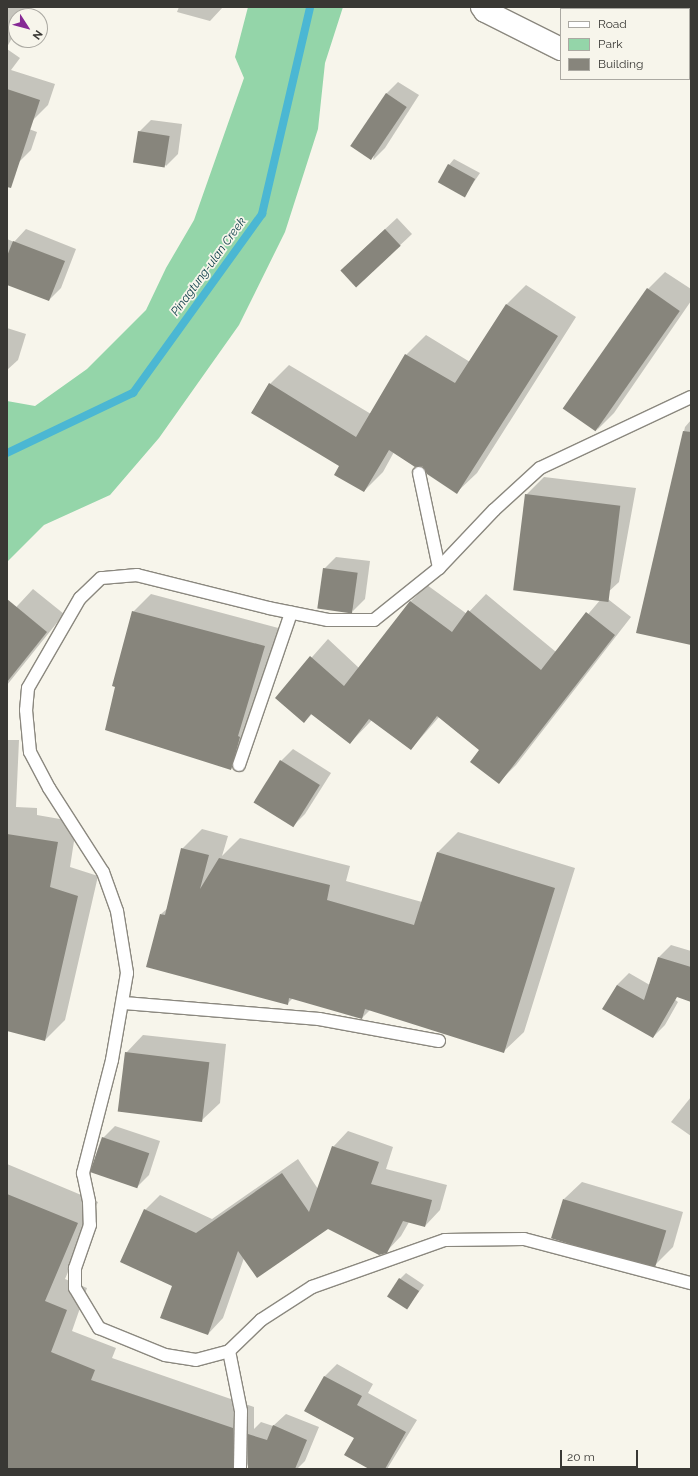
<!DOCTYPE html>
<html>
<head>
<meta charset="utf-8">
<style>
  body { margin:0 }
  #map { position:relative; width:698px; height:1476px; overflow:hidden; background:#f7f5eb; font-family:Raleway,sans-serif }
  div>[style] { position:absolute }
  .green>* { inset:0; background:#94d5a9 }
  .shadow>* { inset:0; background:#0003; transform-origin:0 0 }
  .stream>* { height:8px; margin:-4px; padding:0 4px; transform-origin:4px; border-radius:4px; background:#4bb7d3 }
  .building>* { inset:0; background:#87857c; transform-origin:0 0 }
  .roads { filter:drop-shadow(1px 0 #8b887f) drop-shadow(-1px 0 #8b887f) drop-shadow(0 1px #8b887f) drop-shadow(0 -1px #8b887f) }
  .service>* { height:12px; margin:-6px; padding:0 6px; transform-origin:6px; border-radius:6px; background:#fff }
  .minor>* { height:22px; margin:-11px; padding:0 11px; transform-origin:11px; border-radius:11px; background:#fff }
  span { translate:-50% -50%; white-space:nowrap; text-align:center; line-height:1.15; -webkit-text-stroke:3.5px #f7f5eb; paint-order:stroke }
  .water-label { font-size:12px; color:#073a46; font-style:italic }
  .frame { position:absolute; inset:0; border:8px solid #393834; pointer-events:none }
  .legend { position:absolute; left:560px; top:8px; width:130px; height:72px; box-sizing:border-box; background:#f7f5eb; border:1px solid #aba9a2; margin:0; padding:5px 7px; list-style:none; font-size:12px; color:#393834 }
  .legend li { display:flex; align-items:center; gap:8px; height:20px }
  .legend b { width:20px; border:1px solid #aba9a2 }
  .north { position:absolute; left:8px; top:8px; width:40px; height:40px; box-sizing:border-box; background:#f7f5eb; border:1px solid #aba9a2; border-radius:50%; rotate:126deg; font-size:11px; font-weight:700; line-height:16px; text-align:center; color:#393834 }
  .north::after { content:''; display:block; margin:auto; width:14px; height:18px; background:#862995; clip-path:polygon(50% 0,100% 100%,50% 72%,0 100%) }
  .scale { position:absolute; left:560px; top:1450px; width:78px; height:18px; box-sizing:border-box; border:2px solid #393834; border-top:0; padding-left:5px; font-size:12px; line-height:14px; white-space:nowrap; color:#393834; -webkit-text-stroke:3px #f7f5eb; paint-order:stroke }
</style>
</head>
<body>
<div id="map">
  <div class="green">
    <div style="clip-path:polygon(248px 7px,343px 7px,325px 63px,318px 129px,285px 232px,239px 325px,159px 438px,110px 495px,44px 525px,7px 562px,7px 401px,35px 406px,87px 369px,146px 310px,166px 268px,194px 220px,244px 78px,235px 57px)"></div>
  </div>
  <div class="shadow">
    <div style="clip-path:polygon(7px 7px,29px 7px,24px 16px,16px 16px,16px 31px,7px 47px)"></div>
    <div style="clip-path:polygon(179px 7px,223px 7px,210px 21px,177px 12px)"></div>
    <div style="clip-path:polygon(679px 7px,687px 7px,684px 9px)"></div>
    <div style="clip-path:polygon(7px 49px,20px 58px,11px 70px,55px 84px,48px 105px,32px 121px,7px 103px)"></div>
    <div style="clip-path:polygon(398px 82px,419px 95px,385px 148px,373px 160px,386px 94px)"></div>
    <div style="clip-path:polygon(151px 120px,182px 124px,178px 154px,166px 166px,139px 132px)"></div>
    <div style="clip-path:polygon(7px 121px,37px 132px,31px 150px,19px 162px,7px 158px)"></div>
    <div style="clip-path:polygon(454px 159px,480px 173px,465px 195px,449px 165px)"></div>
    <div style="left:397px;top:218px;width:22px;height:76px;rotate:47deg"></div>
    <div style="clip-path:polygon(26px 229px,76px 249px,61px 288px,49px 300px,7px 284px,7px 239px,14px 242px)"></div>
    <div style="clip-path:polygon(665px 272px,691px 289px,691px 301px,614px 413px,597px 430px,648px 289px)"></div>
    <div style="clip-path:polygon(526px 285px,576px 317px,477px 473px,457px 492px,422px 465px,394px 452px,383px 472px,364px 491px,270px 384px,289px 365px,371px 414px,406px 355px,426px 335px,470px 362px,507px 304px)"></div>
    <div style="clip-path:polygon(7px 328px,26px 334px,18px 360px,7px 370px)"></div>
    <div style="clip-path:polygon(691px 420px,691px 644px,637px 632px,685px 427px)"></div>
    <div style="clip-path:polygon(544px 477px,636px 488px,619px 582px,604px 596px,631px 617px,516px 765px,499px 782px,480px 750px,439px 717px,411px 749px,372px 720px,350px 743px,312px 714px,304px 722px,276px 698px,328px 639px,359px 668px,410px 602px,427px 585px,467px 614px,486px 594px,556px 652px,601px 599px,526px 495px)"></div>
    <div style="clip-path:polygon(336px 557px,370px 561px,365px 599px,353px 611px,324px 569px)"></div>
    <div style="clip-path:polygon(33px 589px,64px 614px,7px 685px,7px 617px)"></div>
    <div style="clip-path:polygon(151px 594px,282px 629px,248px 752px,231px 769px,116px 686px,133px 612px)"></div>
    <div style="clip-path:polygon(7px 740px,19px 740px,16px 807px,37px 808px,37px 815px,77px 822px,70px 867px,98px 876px,65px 1020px,45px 1040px,7px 1030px)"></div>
    <div style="clip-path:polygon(293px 749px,331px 773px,305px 814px,293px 826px,281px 761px)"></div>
    <div style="clip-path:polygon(202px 829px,228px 836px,222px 856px,240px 838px,350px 866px,346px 881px,422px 902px,438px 852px,458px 832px,575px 868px,524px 1032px,504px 1051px,370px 1010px,362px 1018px,293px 998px,287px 1004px,161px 914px,168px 908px,182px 849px)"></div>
    <div style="clip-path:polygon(671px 945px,691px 951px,691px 1001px,664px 991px,678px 1002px,665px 1025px,653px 1037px,604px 1009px,617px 985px,629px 973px,655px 988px,650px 984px,659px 957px)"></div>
    <div style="clip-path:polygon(143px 1035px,226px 1044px,220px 1103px,202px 1120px,126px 1053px)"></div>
    <div style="clip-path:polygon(691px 1097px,691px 1136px,671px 1122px)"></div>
    <div style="clip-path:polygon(115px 1126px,160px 1141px,149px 1175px,137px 1187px,103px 1138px)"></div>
    <div style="clip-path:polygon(348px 1131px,393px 1147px,386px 1169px,447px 1185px,440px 1210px,425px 1226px,409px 1222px,401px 1236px,386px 1252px,327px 1228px,244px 1258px,223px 1318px,208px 1334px,173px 1285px,145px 1210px,160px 1195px,212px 1219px,298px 1159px,318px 1189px,333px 1147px)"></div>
    <div style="clip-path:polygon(7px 1164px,98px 1202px,65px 1279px,87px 1288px,72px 1331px,116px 1348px,112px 1358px,254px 1407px,254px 1429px,261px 1422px,273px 1426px,286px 1414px,319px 1427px,305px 1461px,297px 1469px,282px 1469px,251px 1456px,246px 1469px,7px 1469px)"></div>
    <div style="clip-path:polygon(582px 1182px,683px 1212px,673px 1247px,655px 1265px,564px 1199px)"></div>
    <div style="clip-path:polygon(406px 1273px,424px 1285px,407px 1308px,400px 1279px)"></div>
    <div style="clip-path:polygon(337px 1364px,373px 1384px,368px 1393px,417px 1420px,387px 1469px,371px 1469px,355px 1438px,305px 1411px,325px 1376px)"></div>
  </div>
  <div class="stream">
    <div style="left:7px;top:453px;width:140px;rotate:-25.5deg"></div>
    <div style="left:133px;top:393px;width:221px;rotate:-54.2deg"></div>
    <div style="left:262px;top:214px;width:212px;rotate:-76.9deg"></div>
  </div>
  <div class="building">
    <div style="clip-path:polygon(7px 89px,40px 100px,11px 188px,7px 187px)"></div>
    <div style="left:386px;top:93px;width:25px;height:64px;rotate:34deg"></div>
    <div style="left:138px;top:131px;width:32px;height:32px;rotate:9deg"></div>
    <div style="left:448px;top:164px;width:31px;height:21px;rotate:29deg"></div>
    <div style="left:385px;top:229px;width:23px;height:61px;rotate:47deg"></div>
    <div style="clip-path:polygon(13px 241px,65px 261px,49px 301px,7px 285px,7px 256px)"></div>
    <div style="left:647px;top:288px;width:40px;height:147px;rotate:35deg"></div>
    <div style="clip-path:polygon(506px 304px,558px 336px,457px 494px,427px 474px,422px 466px,415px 467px,389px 450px,364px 492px,334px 475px,339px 466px,251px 413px,269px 383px,356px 437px,405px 354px,455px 383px)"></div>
    <div style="clip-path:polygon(683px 431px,691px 432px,691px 645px,636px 633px)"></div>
    <div style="left:525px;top:494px;width:96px;height:97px;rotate:7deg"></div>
    <div style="left:323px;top:568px;width:35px;height:41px;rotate:8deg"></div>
    <div style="clip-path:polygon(7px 599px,47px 632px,7px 682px)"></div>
    <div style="clip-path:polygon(410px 601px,452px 632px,468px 610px,541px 670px,586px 612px,615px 635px,499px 784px,470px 762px,479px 750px,437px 716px,411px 750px,369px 719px,350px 744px,311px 714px,304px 723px,275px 698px,310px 656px,344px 686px)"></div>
    <div style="clip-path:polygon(132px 611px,265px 646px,238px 736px,240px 737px,231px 770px,105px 730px,115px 687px,112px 686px)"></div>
    <div style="left:280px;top:760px;width:47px;height:50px;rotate:32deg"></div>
    <div style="clip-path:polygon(7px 834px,58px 842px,50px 887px,78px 896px,45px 1041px,7px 1031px)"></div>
    <div style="clip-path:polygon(181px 848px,209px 855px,200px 889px,219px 858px,330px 885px,327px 900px,414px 925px,437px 852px,555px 888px,504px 1053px,365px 1009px,362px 1019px,289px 998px,288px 1005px,146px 967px,160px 914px,165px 915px)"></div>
    <div style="clip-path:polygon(658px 957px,691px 967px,691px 1002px,677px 997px,653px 1038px,602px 1009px,617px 985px,644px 1000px)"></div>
    <div style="left:125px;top:1052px;width:85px;height:60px;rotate:7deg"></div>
    <div style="left:102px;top:1137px;width:50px;height:37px;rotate:19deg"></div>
    <div style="clip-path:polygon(332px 1146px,379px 1162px,371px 1184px,432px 1200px,425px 1227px,403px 1221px,387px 1253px,379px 1255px,328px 1229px,257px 1278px,238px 1251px,208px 1335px,160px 1318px,172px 1286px,120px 1262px,144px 1209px,196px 1233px,282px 1173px,309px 1212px)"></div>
    <div style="clip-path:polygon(7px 1194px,78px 1223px,45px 1301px,67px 1310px,51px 1352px,95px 1370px,91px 1380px,233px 1428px,233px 1469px,7px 1469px)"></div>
    <div style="left:563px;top:1199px;width:108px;height:41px;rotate:17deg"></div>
    <div style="left:399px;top:1278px;width:24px;height:22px;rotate:33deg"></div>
    <div style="clip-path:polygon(324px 1376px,362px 1396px,357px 1405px,406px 1432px,385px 1469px,369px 1469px,344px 1455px,354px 1438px,304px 1411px)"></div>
    <div style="clip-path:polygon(273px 1425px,307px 1440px,295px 1469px,248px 1469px,248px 1434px,267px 1440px)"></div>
  </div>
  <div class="roads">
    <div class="service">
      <div style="left:691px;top:397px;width:167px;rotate:154.8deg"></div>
      <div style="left:540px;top:468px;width:62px;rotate:137.6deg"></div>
      <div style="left:494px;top:510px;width:80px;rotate:133.5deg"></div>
      <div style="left:439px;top:568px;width:83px;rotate:141.3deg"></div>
      <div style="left:374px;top:620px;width:46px;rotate:180deg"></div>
      <div style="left:328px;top:620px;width:60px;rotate:-168.5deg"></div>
      <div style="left:269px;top:608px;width:136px;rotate:-166deg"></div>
      <div style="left:137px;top:575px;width:36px;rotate:175deg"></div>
      <div style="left:101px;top:578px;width:29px;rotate:136deg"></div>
      <div style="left:80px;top:598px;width:104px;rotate:120deg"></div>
      <div style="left:28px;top:688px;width:22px;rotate:95deg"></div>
      <div style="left:26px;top:710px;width:42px;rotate:84.6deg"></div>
      <div style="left:30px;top:752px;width:41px;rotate:62.2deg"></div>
      <div style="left:49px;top:788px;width:100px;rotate:57.3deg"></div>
      <div style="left:103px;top:872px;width:41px;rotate:70.3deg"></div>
      <div style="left:117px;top:911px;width:63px;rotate:80.8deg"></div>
      <div style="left:127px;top:973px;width:88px;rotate:99.8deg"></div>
      <div style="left:112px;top:1060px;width:117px;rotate:104.4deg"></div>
      <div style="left:83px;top:1173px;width:30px;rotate:78deg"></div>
      <div style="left:89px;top:1202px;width:23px;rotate:88deg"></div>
      <div style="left:90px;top:1225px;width:46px;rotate:109.2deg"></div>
      <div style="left:75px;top:1268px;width:20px;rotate:90deg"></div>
      <div style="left:75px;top:1288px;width:47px;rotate:59deg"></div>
      <div style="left:99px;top:1328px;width:71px;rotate:22.2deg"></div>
      <div style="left:165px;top:1355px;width:31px;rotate:9deg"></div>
      <div style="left:196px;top:1360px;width:34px;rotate:-15deg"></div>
      <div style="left:229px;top:1351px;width:45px;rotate:-44.1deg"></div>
      <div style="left:261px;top:1320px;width:61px;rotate:-32.9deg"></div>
      <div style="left:312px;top:1287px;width:141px;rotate:-19.5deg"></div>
      <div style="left:445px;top:1240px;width:79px;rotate:-0.7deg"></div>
      <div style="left:524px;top:1239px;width:173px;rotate:14.8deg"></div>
      <div style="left:419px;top:473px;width:97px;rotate:78.1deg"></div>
      <div style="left:239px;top:765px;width:161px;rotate:-71.1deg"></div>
      <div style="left:124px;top:1003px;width:196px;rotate:4.7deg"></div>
      <div style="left:319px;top:1019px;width:122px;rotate:10.4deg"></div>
      <div style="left:229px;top:1351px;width:61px;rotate:78.7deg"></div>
      <div style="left:241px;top:1411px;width:58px;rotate:91deg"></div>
    </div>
    <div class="minor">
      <div style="left:482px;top:7px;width:5px;rotate:53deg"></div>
      <div style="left:485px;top:11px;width:85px;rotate:26.6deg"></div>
    </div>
  </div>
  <div class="water-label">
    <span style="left:209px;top:267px;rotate:-54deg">Pinagtung-ulan Creek</span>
  </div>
  <div class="frame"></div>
  <ul class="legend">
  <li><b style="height:5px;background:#fff"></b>Road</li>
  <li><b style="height:11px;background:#94d5a9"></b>Park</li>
  <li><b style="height:11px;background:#87857c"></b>Building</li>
  </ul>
  <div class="north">N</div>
  <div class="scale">20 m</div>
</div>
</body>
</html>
